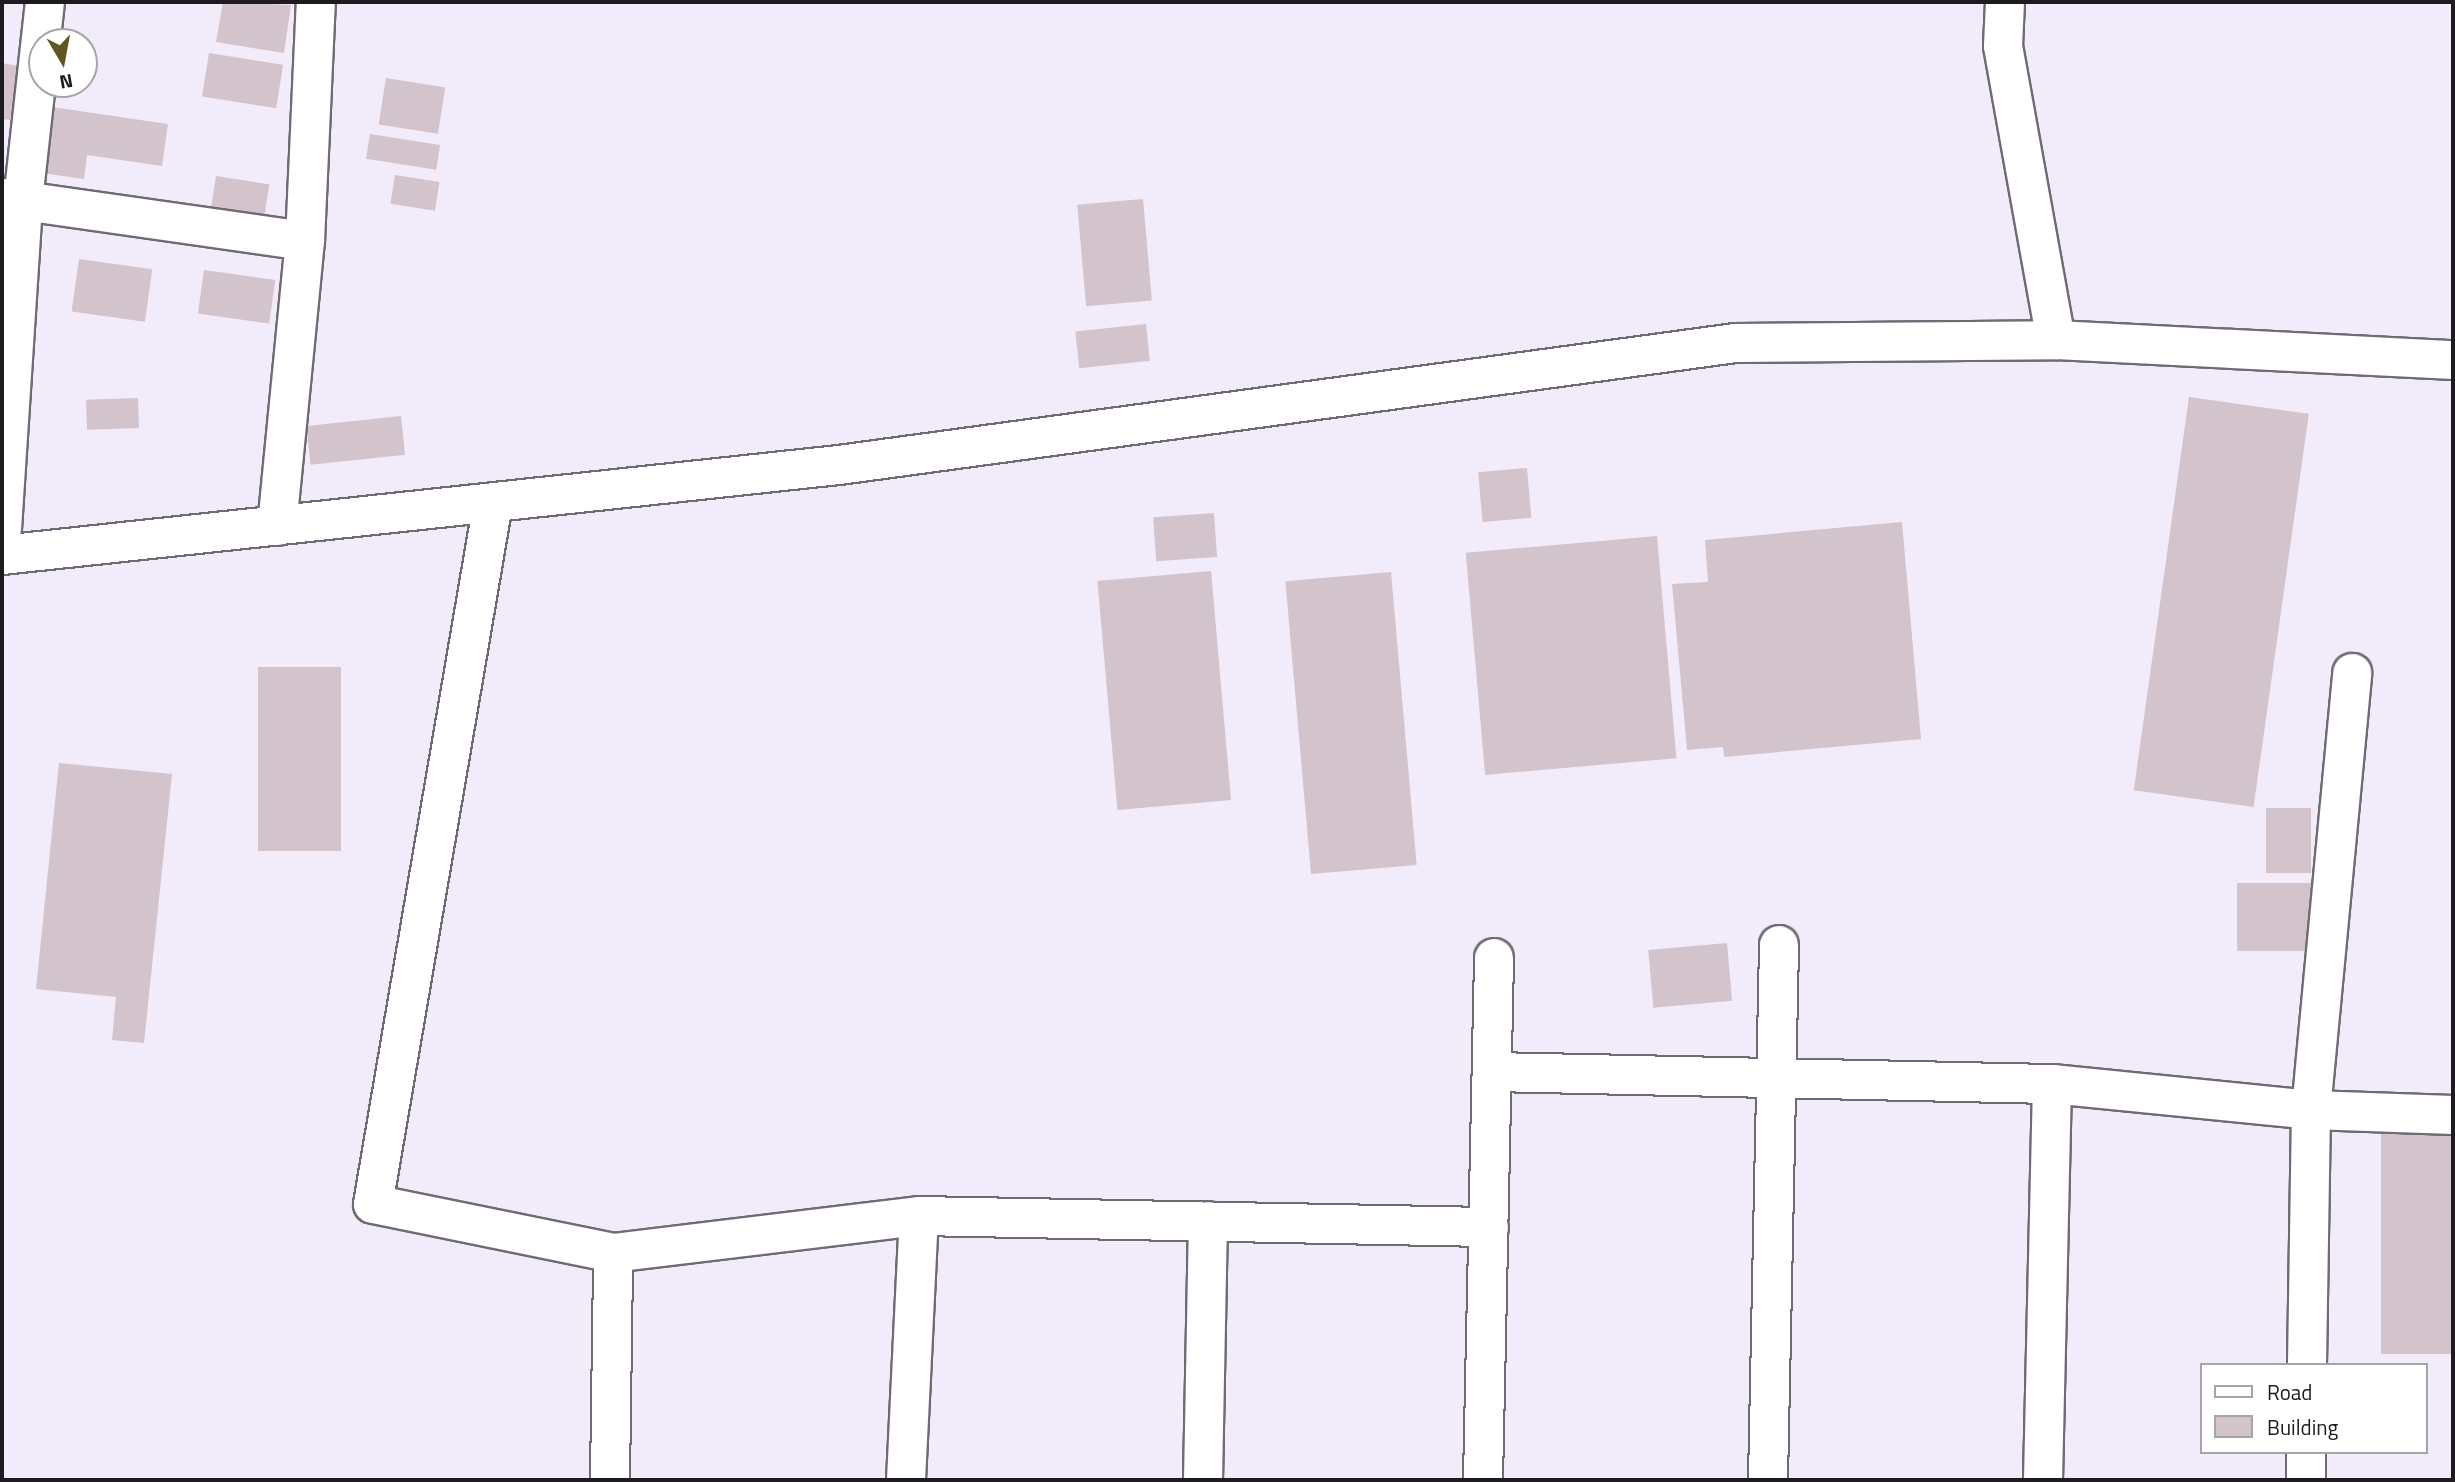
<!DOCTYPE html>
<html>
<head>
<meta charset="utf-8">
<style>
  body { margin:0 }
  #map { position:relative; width:2455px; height:1482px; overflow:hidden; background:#f2ebf9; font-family:"Titillium Web",sans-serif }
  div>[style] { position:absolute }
  .building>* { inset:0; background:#d3c3ca; transform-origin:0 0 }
  .roads { filter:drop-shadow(2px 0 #706a76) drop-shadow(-2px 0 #706a76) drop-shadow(0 2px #706a76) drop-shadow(0 -2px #706a76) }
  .minor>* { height:38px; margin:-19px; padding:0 19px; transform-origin:19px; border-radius:19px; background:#fff }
  .secondary>* { height:38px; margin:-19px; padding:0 19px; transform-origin:19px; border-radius:19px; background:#fff }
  span { translate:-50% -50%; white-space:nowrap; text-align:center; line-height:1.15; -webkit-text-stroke:5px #fff; paint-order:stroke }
  .frame { position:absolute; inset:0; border:4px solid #1e1b20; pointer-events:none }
  .legend { position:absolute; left:2200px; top:1363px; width:228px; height:91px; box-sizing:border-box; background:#fff; border:2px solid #a5a4a6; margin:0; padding:9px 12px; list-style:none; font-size:21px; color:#1e1b20 }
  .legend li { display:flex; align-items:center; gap:14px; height:35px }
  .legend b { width:35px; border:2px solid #a5a4a6 }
  .north { position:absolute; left:28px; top:28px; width:70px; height:70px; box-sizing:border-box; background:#fff; border:2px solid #a5a4a6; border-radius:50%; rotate:170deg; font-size:19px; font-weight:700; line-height:28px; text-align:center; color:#1e1b20 }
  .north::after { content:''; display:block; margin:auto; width:24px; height:32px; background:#605622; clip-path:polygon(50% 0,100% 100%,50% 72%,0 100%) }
</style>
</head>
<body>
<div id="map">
  <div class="building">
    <div style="clip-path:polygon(223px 2px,291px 5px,284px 53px,216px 42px)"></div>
    <div style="left:209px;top:53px;width:75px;height:44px;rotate:9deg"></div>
    <div style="clip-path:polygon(2px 63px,19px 66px,10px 120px,2px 119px)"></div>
    <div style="left:386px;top:78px;width:60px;height:47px;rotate:9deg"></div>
    <div style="clip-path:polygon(45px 106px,168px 124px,162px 166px,87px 155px,84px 179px,35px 172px)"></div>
    <div style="left:370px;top:134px;width:71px;height:25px;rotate:9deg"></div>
    <div style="left:395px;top:175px;width:45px;height:29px;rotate:9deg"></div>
    <div style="left:216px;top:176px;width:54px;height:44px;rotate:9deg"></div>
    <div style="left:1143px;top:199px;width:102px;height:66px;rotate:85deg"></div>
    <div style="left:79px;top:259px;width:74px;height:53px;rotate:8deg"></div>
    <div style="left:204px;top:270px;width:72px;height:44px;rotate:8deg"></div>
    <div style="left:1146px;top:324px;width:37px;height:71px;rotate:84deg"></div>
    <div style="left:2189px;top:397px;width:121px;height:397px;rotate:8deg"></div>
    <div style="left:138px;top:398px;width:30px;height:52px;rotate:88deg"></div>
    <div style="left:401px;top:416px;width:39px;height:95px;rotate:84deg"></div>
    <div style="left:1527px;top:468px;width:50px;height:49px;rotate:85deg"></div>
    <div style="left:1214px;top:513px;width:44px;height:61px;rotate:86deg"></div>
    <div style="clip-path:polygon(1902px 522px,1921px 739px,1724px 757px,1723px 747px,1687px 750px,1672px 584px,1708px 582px,1705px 540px)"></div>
    <div style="left:1657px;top:536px;width:223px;height:192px;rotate:85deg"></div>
    <div style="left:1211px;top:571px;width:230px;height:114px;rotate:85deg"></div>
    <div style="left:1391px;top:572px;width:294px;height:106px;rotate:85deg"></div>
    <div style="left:258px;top:667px;width:83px;height:184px"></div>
    <div style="clip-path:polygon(59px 763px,172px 774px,144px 1043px,112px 1040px,116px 997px,36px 989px)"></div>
    <div style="left:2266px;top:808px;width:45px;height:65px"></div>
    <div style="left:2313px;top:883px;width:68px;height:76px;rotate:90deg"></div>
    <div style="left:1727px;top:943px;width:58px;height:79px;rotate:85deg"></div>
    <div style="left:2453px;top:1134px;width:220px;height:72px;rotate:90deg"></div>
  </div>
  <div class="roads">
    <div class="minor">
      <div style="left:2005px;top:2px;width:44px;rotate:92.6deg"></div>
      <div style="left:2003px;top:46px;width:299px;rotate:79.8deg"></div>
      <div style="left:2px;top:198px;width:306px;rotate:8.1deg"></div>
      <div style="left:493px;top:503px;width:711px;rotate:99.71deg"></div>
      <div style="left:373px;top:1204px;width:245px;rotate:11.5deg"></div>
      <div style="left:613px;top:1253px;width:308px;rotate:-6.9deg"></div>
      <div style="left:919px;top:1216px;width:570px;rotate:1.11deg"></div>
      <div style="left:277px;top:526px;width:286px;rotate:-84.4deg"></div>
      <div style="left:305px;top:241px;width:239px;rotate:-87.4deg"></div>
      <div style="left:2px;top:529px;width:329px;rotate:-86.3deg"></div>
      <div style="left:23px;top:201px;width:200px;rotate:-83.7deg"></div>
      <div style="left:1492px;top:1072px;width:560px;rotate:1.23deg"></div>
      <div style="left:2052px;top:1084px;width:260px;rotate:5.7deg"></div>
      <div style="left:2311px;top:1110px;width:142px;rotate:2deg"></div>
      <div style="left:2307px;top:1365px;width:255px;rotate:-89.1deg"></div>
      <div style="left:2311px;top:1110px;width:439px;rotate:-84.6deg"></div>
      <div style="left:610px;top:1480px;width:227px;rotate:-89.2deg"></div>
      <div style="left:906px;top:1480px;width:264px;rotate:-87.2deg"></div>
      <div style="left:1203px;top:1480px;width:259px;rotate:-88.9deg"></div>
      <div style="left:1483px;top:1480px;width:522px;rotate:-88.79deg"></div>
      <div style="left:1768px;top:1480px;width:535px;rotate:-88.82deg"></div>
      <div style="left:2043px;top:1480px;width:396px;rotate:-88.7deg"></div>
      <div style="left:2306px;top:1480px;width:28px;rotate:-90deg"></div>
    </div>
    <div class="secondary">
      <div style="left:2px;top:555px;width:842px;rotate:-6.14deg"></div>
      <div style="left:839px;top:465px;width:905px;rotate:-7.75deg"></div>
      <div style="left:1736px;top:343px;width:320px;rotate:-0.5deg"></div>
      <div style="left:2056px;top:340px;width:398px;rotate:2.9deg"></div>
    </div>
  </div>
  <div class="frame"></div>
  <ul class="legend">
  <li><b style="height:9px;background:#fff"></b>Road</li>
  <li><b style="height:19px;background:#d3c3ca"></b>Building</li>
  </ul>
  <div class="north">N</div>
</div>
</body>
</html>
